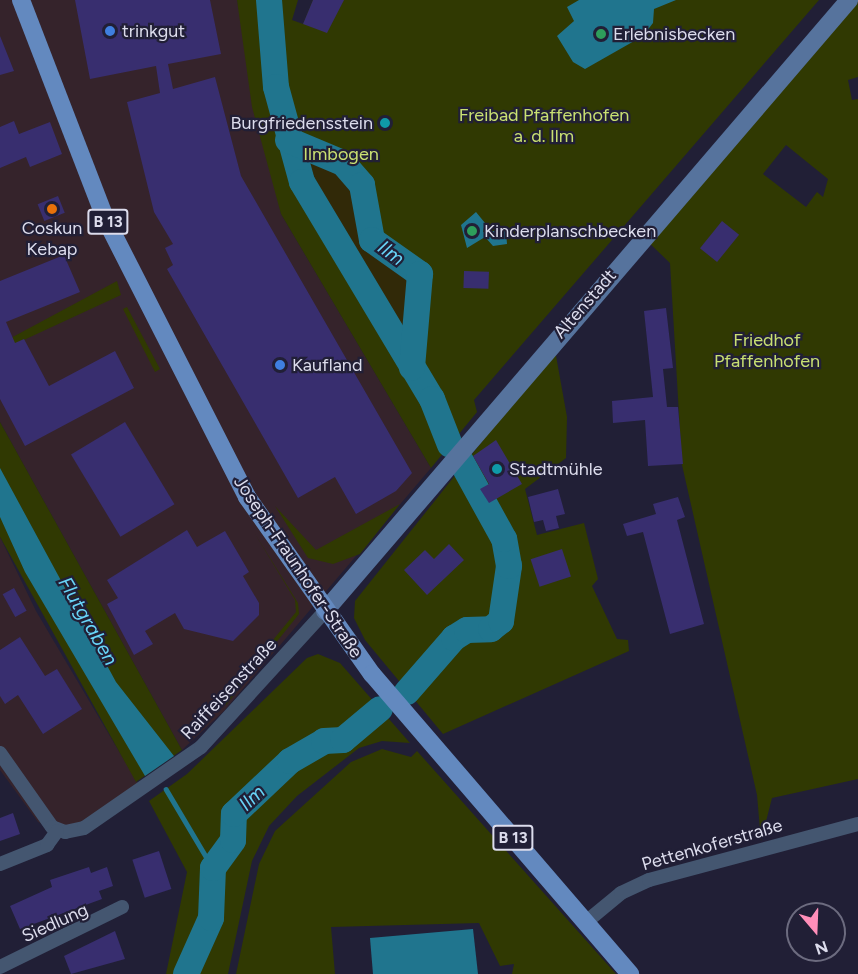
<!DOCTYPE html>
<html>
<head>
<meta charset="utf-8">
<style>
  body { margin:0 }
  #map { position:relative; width:858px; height:974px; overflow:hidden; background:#211f36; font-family:Figtree,sans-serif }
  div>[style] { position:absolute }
  .commercial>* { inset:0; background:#35232b }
  .green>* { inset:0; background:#303902 }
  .sand>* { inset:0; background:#312908 }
  .water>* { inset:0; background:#20758e }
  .stream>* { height:4.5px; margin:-2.25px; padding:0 2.25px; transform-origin:2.25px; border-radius:2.25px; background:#20758e }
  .river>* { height:26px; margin:-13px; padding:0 13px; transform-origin:13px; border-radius:13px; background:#20758e }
  .building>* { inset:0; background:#382e6f; transform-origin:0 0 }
  .street>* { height:14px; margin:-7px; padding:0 7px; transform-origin:7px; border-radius:7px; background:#445670 }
  .secondary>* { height:18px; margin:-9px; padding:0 9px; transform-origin:9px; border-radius:9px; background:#56739d }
  .primary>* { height:18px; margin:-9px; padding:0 9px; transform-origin:9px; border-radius:9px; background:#6389bf }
  .dots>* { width:16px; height:16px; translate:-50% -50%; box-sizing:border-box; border:3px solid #211f36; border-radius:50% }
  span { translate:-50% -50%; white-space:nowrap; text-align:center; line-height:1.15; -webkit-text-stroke:4.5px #211f36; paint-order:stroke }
  .shield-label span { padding:2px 4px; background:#211f36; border:2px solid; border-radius:4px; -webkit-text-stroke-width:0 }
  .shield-label { font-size:16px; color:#dcdcec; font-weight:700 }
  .poi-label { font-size:18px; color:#dcdcec }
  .left { translate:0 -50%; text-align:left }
  .right { translate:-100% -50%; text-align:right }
  .park-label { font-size:18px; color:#c9e072 }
  .street-label { font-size:18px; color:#dcdcec }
  .water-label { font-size:20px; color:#68d4f7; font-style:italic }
  .north { position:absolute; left:786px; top:902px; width:60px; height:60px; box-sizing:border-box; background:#211f36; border:2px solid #6c6b7f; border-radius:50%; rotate:161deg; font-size:16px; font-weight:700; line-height:24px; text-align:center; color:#dcdcec }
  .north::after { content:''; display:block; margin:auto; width:21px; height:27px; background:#ff8eb9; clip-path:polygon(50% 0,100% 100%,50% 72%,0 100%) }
</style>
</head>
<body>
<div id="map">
  <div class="commercial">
    <div style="clip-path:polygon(0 0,237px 0,281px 214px,431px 468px,224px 711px,182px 750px,0 422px)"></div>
    <div style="clip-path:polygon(0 537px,36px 611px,143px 792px,96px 822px,57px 831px,38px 822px,0 770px)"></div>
  </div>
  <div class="green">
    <div style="clip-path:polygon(237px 0,298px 0,292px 20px,303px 24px,313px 0,819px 0,474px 400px,477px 412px,431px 468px,281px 214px,252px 107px)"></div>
    <div style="clip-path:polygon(evenodd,849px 0,858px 0,858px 77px,848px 80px,852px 100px,858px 99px,858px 779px,772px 798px,761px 841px,757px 795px,682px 465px,670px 263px,643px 237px,849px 0,786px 145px,828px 179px,823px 197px,817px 192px,806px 207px,763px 174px,786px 145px)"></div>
    <div style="clip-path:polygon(117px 281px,121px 295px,0 351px,9px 339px)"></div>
    <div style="clip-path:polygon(127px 307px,160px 369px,155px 372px,123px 309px)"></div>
    <div style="clip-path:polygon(555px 350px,567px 417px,566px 458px,525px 489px,537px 535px,584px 523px,598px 579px,592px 586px,617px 639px,628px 640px,629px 651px,443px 734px,365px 640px,354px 618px,355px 601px)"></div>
    <div style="clip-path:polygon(0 422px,182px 750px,136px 782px,0 537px)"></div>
    <div style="clip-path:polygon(400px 504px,360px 554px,333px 564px,308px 558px,275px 506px,316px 550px)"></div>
    <div style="clip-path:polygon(252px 529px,298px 603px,299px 614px,226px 705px,222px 702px,296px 612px,295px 600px)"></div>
    <div style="clip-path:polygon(318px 654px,340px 663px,410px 743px,382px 741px,359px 748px,297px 796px,269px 826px,252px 861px,228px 974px,166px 974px,187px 872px,149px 801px,187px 774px,307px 658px)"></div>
    <div style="clip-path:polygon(382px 749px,411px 757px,417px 751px,616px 974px,512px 974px,514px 964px,500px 966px,479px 923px,331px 927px,335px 974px,236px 974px,259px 864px,275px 831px,351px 762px)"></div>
  </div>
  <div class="sand">
    <div style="clip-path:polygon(312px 155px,332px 165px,356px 191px,372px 248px,417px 278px,408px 347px,326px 207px,306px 157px)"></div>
  </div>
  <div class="water">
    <div style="clip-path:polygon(579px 0,676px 0,654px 9px,653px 23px,643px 36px,585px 69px,573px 62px,557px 36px,574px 21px,567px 7px)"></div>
    <div style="clip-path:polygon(476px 212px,485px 223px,483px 232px,506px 230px,507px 244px,493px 246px,485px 237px,467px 248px,461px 225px)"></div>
    <div style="clip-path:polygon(0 468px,116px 682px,174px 756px,145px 776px,25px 572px,0 517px)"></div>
    <div style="clip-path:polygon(473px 929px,478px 974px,373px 974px,370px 938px)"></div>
  </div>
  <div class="stream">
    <div style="left:166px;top:789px;width:92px;rotate:59.3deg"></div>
  </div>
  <div class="river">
    <div style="left:269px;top:0;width:87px;rotate:85.4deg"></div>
    <div style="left:276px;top:87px;width:98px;rotate:74.7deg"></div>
    <div style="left:302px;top:182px;width:253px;rotate:59.1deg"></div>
    <div style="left:432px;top:399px;width:49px;rotate:68.6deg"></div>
    <div style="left:288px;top:140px;width:60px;rotate:22.7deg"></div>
    <div style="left:343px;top:163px;width:29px;rotate:49deg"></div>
    <div style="left:362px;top:185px;width:56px;rotate:79.7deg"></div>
    <div style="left:372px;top:240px;width:59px;rotate:35.3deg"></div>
    <div style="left:420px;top:274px;width:94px;rotate:94.9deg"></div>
    <div style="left:407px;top:692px;width:72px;rotate:-49deg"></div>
    <div style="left:454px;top:638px;width:15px;rotate:-32deg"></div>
    <div style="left:467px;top:630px;width:24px;rotate:-2deg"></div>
    <div style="left:491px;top:629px;width:13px;rotate:-39deg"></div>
    <div style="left:501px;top:621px;width:56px;rotate:-81.7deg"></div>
    <div style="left:509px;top:566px;width:27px;rotate:-100deg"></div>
    <div style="left:504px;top:539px;width:87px;rotate:-118.9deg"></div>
    <div style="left:186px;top:974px;width:61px;rotate:-65.9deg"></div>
    <div style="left:211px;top:918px;width:50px;rotate:-87.7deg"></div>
    <div style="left:213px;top:868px;width:34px;rotate:-54deg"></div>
    <div style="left:233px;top:840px;width:26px;rotate:-88deg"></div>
    <div style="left:234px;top:814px;width:77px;rotate:-43.4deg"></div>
    <div style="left:290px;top:761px;width:39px;rotate:-30deg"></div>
    <div style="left:324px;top:741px;width:19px;rotate:-3deg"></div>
    <div style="left:343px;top:740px;width:48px;rotate:-40deg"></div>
  </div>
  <div class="building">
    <div style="clip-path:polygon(75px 0,210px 0,221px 54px,168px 64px,173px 89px,215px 77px,241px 176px,412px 473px,396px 491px,356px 514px,335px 477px,298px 498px,167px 269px,173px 265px,165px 248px,173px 244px,154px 212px,127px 102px,160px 93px,156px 66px,90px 79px)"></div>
    <div style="clip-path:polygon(313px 0,344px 0,327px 33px,303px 24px)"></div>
    <div style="clip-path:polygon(0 36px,14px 71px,0 75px)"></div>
    <div style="clip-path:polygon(14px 121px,19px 134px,50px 122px,62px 154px,30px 167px,26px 157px,0 168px,0 127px)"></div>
    <div style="left:58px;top:196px;width:18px;height:22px;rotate:68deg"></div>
    <div style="left:722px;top:221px;width:22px;height:35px;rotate:39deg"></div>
    <div style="clip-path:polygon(64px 255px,80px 292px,6px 322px,15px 343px,24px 339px,49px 386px,115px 351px,134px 388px,25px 446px,0 399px,0 281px)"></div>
    <div style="left:464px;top:271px;width:25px;height:17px;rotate:2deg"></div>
    <div style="clip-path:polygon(666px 308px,673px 368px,663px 369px,667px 407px,678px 407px,683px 464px,648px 466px,645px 420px,613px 423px,612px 401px,653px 397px,644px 311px)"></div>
    <div style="left:125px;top:422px;width:96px;height:63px;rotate:59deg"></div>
    <div style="clip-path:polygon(496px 440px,522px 484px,489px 503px,480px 489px,489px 484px,473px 456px)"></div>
    <div style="clip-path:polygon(558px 489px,565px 514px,556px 516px,559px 528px,546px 531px,543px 520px,534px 522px,528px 497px)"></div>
    <div style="clip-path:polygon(678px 497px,685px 517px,677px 520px,704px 624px,670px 634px,643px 532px,627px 536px,623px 524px,656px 514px,653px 504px)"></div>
    <div style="clip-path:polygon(187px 530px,197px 547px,225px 531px,249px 572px,243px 576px,259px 603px,259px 615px,233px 641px,184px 629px,175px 613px,145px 631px,153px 644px,134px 655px,107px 604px,118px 598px,107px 580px)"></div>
    <div style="clip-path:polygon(449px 544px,464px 560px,427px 595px,404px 570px,425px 550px,434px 559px)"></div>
    <div style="left:562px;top:549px;width:29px;height:33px;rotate:72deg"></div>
    <div style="left:14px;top:588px;width:26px;height:13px;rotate:61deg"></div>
    <div style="clip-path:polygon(20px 637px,45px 676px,57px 669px,82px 709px,43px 734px,18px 695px,5px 704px,0 696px,0 650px)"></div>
    <div style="clip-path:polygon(13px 813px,20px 834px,0 841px,0 818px)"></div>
    <div style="left:159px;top:851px;width:40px;height:28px;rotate:72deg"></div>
    <div style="clip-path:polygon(89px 867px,91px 873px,107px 867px,113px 886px,99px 891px,102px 899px,20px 929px,10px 906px,52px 887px,50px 880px)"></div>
    <div style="clip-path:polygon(115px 931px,125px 959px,71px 974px,64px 956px)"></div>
  </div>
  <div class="street">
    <div style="left:0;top:753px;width:90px;rotate:54.9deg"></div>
    <div style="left:52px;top:827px;width:14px;rotate:21deg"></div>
    <div style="left:65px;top:832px;width:19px;rotate:-12deg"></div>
    <div style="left:84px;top:828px;width:142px;rotate:-34.7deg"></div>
    <div style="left:201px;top:747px;width:184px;rotate:-47.6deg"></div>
    <div style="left:0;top:864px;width:51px;rotate:-22deg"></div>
    <div style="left:47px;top:845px;width:17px;rotate:-54deg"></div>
    <div style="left:586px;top:922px;width:45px;rotate:-39.6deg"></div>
    <div style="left:621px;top:893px;width:31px;rotate:-25deg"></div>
    <div style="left:649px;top:880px;width:216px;rotate:-15deg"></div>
    <div style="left:0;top:967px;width:136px;rotate:-26.2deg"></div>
  </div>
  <div class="secondary">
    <div style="left:325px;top:611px;width:805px;rotate:-49.38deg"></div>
  </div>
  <div class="primary">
    <div style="left:21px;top:0;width:236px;rotate:68.9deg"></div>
    <div style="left:106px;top:220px;width:311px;rotate:63deg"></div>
    <div style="left:247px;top:497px;width:217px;rotate:54.8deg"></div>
    <div style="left:372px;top:674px;width:396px;rotate:49.3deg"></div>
  </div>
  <div class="dots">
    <div style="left:110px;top:31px;background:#3f7fe0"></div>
    <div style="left:601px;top:34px;background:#2e9e5b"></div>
    <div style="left:385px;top:123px;background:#0f9aa8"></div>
    <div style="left:52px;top:209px;background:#e8710a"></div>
    <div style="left:472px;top:231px;background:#2e9e5b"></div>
    <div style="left:280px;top:365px;background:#3f7fe0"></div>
    <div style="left:497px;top:469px;background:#0f9aa8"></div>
  </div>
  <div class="shield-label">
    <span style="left:108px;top:222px">B 13</span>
    <span style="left:513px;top:838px">B 13</span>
  </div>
  <div class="poi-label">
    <span class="left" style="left:122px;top:31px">trinkgut</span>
    <span class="left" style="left:613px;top:34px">Erlebnisbecken</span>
    <span class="right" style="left:373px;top:123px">Burgfriedensstein</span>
    <span style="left:52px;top:239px">Coskun<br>Kebap</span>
    <span class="left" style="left:484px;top:231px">Kinderplanschbecken</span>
    <span class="left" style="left:292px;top:365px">Kaufland</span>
    <span class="left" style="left:509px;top:469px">Stadtmühle</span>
  </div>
  <div class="park-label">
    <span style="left:544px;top:126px">Freibad Pfaffenhofen<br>a. d. Ilm</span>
    <span style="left:341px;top:154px">Ilmbogen</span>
    <span style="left:767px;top:351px">Friedhof<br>Pfaffenhofen</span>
  </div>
  <div class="street-label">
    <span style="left:585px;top:304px;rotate:-49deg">Altenstadt</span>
    <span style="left:298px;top:567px;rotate:56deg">Joseph-Fraunhofer-Straße</span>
    <span style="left:229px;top:689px;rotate:-47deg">Raiffeisenstraße</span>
    <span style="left:712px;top:845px;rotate:-16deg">Pettenkoferstraße</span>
    <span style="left:55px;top:923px;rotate:-24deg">Siedlung</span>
  </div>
  <div class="water-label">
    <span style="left:391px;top:253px;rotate:36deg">Ilm</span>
    <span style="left:88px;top:621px;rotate:60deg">Flutgraben</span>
    <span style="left:252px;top:798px;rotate:-43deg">Ilm</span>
  </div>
  <div class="north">N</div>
</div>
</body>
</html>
